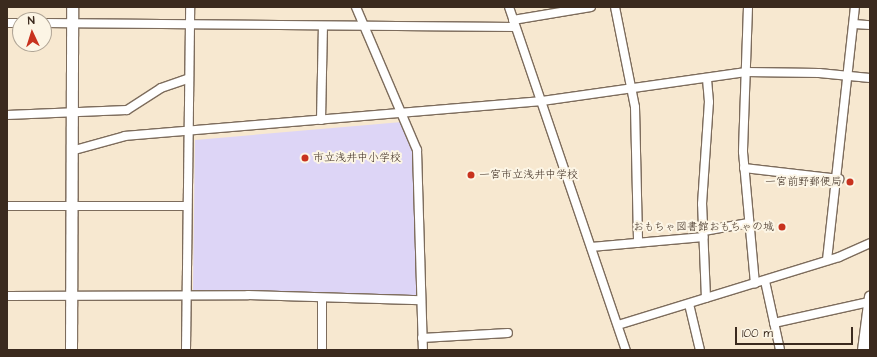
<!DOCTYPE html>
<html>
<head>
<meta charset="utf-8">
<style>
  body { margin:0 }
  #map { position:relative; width:877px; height:357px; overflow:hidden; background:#f7e8d0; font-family:"Architects Daughter","Klee One",sans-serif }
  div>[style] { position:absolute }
  .built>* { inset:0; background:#ddd5f6 }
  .roads { filter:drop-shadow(1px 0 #7d6c5c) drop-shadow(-1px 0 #7d6c5c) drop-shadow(0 1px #7d6c5c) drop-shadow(0 -1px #7d6c5c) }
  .street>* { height:8px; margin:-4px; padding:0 4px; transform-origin:4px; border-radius:4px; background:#fff }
  .secondary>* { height:11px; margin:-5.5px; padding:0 5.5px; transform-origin:5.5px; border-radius:5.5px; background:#fff }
  .dots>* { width:11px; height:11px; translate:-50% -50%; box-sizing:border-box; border:2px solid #fcf5e5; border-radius:50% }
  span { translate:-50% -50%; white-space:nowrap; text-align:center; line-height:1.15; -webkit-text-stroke:4px #fcf5e5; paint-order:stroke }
  .poi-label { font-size:11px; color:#3b2a1e }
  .left { translate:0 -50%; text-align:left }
  .right { translate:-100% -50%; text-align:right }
  .frame { position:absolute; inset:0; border:8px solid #3b2a1e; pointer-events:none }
  .north { position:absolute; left:12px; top:12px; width:40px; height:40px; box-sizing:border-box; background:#fcf5e5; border:1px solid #afa495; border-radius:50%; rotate:356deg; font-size:11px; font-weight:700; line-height:16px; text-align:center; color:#3b2a1e }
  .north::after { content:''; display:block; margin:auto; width:14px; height:18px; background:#c8321e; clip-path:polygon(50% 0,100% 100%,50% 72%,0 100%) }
  .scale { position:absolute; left:735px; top:327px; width:118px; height:18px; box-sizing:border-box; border:2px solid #3b2a1e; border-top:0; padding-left:5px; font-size:12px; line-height:14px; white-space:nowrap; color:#3b2a1e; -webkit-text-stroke:3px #fcf5e5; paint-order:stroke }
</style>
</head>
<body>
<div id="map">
  <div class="built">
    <div style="clip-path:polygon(402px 122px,413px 154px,417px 294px,412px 297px,193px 290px,195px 140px)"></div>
  </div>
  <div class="roads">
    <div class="street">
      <div style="left:356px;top:7px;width:155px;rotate:66.9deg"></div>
      <div style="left:417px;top:150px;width:200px;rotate:88.3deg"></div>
      <div style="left:509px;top:7px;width:362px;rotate:71.2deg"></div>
      <div style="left:615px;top:7px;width:102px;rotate:78.7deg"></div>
      <div style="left:635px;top:107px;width:136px;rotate:88.7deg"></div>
      <div style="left:748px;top:7px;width:145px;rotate:92deg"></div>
      <div style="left:743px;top:152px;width:132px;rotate:84.8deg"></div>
      <div style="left:513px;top:20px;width:79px;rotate:-9.5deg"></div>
      <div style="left:7px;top:23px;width:13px"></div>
      <div style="left:44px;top:23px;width:471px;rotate:0.5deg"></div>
      <div style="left:854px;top:24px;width:16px;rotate:4deg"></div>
      <div style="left:7px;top:115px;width:120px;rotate:-2.4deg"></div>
      <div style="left:127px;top:110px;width:40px;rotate:-32.9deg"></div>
      <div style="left:161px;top:88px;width:28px;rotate:-19deg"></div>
      <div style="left:321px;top:120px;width:94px;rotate:-88.8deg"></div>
      <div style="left:71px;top:151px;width:56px;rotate:-15.5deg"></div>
      <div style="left:125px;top:136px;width:418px;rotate:-4.8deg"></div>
      <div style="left:542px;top:101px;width:206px;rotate:-8.1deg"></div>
      <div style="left:746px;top:72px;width:73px;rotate:0.8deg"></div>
      <div style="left:819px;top:73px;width:51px;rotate:5.6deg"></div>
      <div style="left:744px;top:168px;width:96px;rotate:6.6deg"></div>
      <div style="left:7px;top:206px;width:180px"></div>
      <div style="left:704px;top:231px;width:45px;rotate:-10.3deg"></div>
      <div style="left:591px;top:247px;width:113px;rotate:-5.1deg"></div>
      <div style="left:827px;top:260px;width:255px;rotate:-83.7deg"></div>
      <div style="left:765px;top:281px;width:71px;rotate:77.7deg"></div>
      <div style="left:7px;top:296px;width:241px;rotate:-0.2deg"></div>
      <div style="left:248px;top:295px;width:173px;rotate:1.7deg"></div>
      <div style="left:322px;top:298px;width:52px;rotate:90deg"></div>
      <div style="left:706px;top:298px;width:94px;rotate:-92.4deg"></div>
      <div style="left:702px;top:204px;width:102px;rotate:-86.1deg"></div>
      <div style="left:709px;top:102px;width:23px;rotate:-95deg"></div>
      <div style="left:689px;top:304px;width:47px;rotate:76.6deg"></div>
      <div style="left:774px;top:323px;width:97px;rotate:-12.5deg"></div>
      <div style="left:618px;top:325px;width:231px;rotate:-17.1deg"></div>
      <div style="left:839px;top:257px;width:34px;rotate:-24deg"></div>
      <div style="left:422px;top:338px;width:86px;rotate:-3.3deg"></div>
      <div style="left:186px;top:350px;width:343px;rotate:-89.3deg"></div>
    </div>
    <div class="secondary">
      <div style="left:71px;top:350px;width:343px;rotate:-89.8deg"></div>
      <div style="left:863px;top:350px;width:54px;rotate:-82.6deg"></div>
    </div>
  </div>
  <div class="dots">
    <div style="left:305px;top:158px;background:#c8321e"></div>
    <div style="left:471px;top:175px;background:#c8321e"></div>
    <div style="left:850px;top:182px;background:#c8321e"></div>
    <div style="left:782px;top:227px;background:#c8321e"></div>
  </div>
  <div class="poi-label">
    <span class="left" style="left:313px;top:158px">市立浅井中小学校</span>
    <span class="left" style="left:479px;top:175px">一宮市立浅井中学校</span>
    <span class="right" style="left:842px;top:182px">一宮前野郵便局</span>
    <span class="right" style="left:774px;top:227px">おもちゃ図書館おもちゃの城</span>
  </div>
  <div class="frame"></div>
  <div class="north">N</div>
  <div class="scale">100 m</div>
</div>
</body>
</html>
